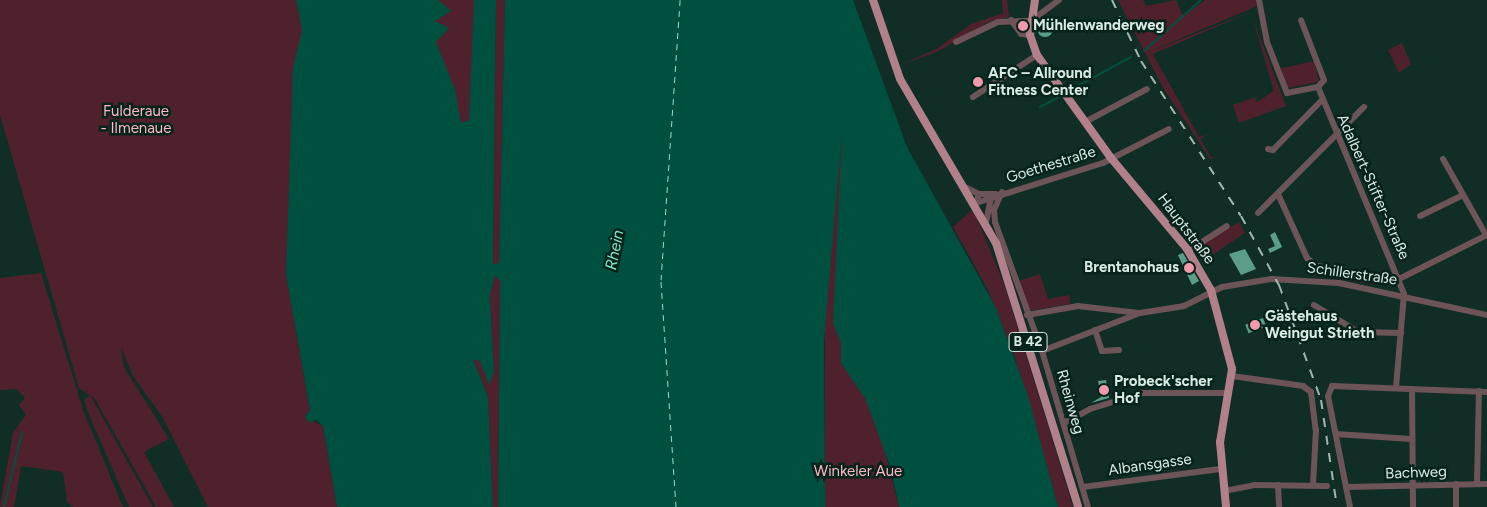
<!DOCTYPE html>
<html>
<head>
<meta charset="utf-8">
<style>
  body { margin:0 }
  #map { position:relative; width:1487px; height:507px; overflow:hidden; background:#112e26; font-family:Figtree,sans-serif }
  div>[style] { position:absolute }
  .green>* { inset:0; background:#4f212d }
  .water>* { inset:0; background:#005040 }
  .stream>* { height:2px; margin:-1px; padding:0 1px; transform-origin:1px; border-radius:1px; background:#005040 }
  .ferry>* { height:1px; margin-top:-0.5px; transform-origin:0; background:repeating-linear-gradient(90deg,#80e4c7 0 6px,transparent 0 11px) }
  .building>* { inset:0; background:#5b9d89; transform-origin:0 0 }
  .round { border-radius:50% }
  .minor>* { height:6px; margin:-3px; padding:0 3px; transform-origin:3px; border-radius:3px; background:#6d5459 }
  .major>* { height:8px; margin:-4px; padding:0 4px; transform-origin:4px; border-radius:4px; background:#b2808a }
  .rail>* { height:2px; margin-top:-1px; transform-origin:0; background:repeating-linear-gradient(90deg,#a2b6af 0 9px,transparent 0 18px) }
  .dots>* { width:14px; height:14px; translate:-50% -50%; box-sizing:border-box; border:2px solid #07241c; border-radius:50% }
  span { translate:-50% -50%; white-space:nowrap; text-align:center; line-height:1.15; -webkit-text-stroke:5px #07241c; paint-order:stroke }
  .shield-label span { padding:1px 4px; background:#07241c; border:1px solid; border-radius:4px; -webkit-text-stroke-width:0 }
  .shield-label { font-size:14px; color:#d9e9e3; font-weight:700 }
  .poi-label { font-size:15px; color:#d9e9e3; font-weight:700 }
  .left { translate:0 -50%; text-align:left }
  .right { translate:-100% -50%; text-align:right }
  .park-label { font-size:15px; color:#fcb6c4 }
  .street-label { font-size:15px; color:#d9e9e3 }
  .water-label { font-size:16px; color:#80e4c7; font-style:italic }
</style>
</head>
<body>
<div id="map">
  <div class="green">
    <div style="clip-path:polygon(0 0,475px 0,469px 120px,461px 123px,457px 113px,293px 106px,286px 274px,310px 410px,305px 417px,323px 426px,337px 507px,208px 507px,163px 418px,133px 376px,121px 347px,124px 367px,169px 439px,144px 452px,174px 507px,156px 507px,95px 399px,79px 388px,0 115px)"></div>
    <div style="clip-path:polygon(496px 0,505px 0,499px 264px,493px 264px)"></div>
    <div style="clip-path:polygon(1002px 0,1007px 0,1009px 17px,987px 23px,937px 52px,903px 64px,938px 48px,971px 24px,1003px 13px)"></div>
    <div style="clip-path:polygon(1118px 0,1143px 0,1146px 6px,1176px 0,1183px 16px,1205px 0,1256px 0,1257px 6px,1146px 53px,1253px 11px,1153px 54px,1199px 137px,1209px 134px,1200px 139px,1211px 157px,1216px 157px,1210px 159px,1162px 86px)"></div>
    <div style="clip-path:polygon(1253px 19px,1286px 106px,1239px 123px,1233px 105px,1255px 97px,1257px 102px,1274px 91px)"></div>
    <div style="clip-path:polygon(1402px 43px,1411px 64px,1399px 73px,1388px 50px)"></div>
    <div style="clip-path:polygon(1314px 61px,1319px 82px,1287px 88px,1278px 69px)"></div>
    <div style="clip-path:polygon(840px 124px,844px 124px,838px 265px,899px 507px,825px 507px,825px 311px)"></div>
    <div style="clip-path:polygon(973px 209px,1004px 284px,1073px 507px,1058px 507px,1014px 354px,987px 288px,953px 227px)"></div>
    <div style="clip-path:polygon(1239px 222px,1245px 233px,1203px 261px,1194px 249px)"></div>
    <div style="clip-path:polygon(1312px 268px,1374px 278px,1373px 284px,1311px 275px)"></div>
    <div style="clip-path:polygon(41px 273px,83px 410px,123px 507px,73px 507px,67px 502px,63px 472px,21px 466px,14px 507px,0 507px,13px 433px,26px 415px,19px 405px,25px 398px,17px 389px,0 390px,0 278px)"></div>
    <div style="clip-path:polygon(495px 274px,500px 281px,498px 507px,493px 507px,488px 397px,473px 358px,480px 360px,489px 384px,494px 373px,490px 295px)"></div>
    <div style="clip-path:polygon(1040px 274px,1048px 299px,1070px 295px,1070px 304px,1027px 311px,1019px 281px)"></div>
    <div style="clip-path:polygon(89px 396px,91px 397px,153px 507px,129px 507px,87px 410px,84px 400px)"></div>
  </div>
  <div class="water">
    <div style="clip-path:polygon(296px 0,438px 0,451px 11px,435px 21px,449px 28px,436px 42px,455px 90px,461px 123px,469px 120px,474px 0,496px 0,493px 264px,499px 263px,505px 0,853px 0,907px 147px,996px 308px,1028px 396px,1058px 507px,899px 507px,891px 469px,865px 398px,841px 363px,841px 343px,833px 323px,842px 130px,824px 342px,825px 507px,498px 507px,500px 281px,495px 275px,490px 295px,494px 373px,489px 385px,480px 361px,473px 359px,488px 397px,493px 507px,337px 507px,323px 426px,316px 419px,310px 423px,305px 417px,310px 410px,286px 274px,293px 68px,302px 30px)"></div>
  </div>
  <div class="stream">
    <div style="left:1144px;top:51px;width:76px;rotate:-41.8deg"></div>
    <div style="left:1067px;top:92px;width:73px;rotate:-28.7deg"></div>
    <div style="left:1040px;top:107px;width:26px;rotate:-28deg"></div>
    <div style="left:4px;top:507px;width:77px;rotate:-76.5deg"></div>
  </div>
  <div class="ferry">
    <div style="left:676px;top:507px;width:227px;rotate:-93.8deg"></div>
    <div style="left:661px;top:280px;width:281px;rotate:-86.1deg"></div>
  </div>
  <div class="building">
    <div class="round" style="left:1037px;top:21px;width:16px;height:16px"></div>
    <div style="clip-path:polygon(1275px 232px,1282px 247px,1270px 253px,1268px 249px,1275px 246px,1270px 235px)"></div>
    <div style="clip-path:polygon(1245px 249px,1256px 269px,1241px 275px,1229px 254px)"></div>
    <div style="clip-path:polygon(1183px 253px,1199px 281px,1192px 285px,1178px 255px)"></div>
    <div style="left:1263px;top:318px;width:9px;height:19px;rotate:69deg"></div>
    <div style="clip-path:polygon(1106px 380px,1109px 398px,1091px 403px,1101px 397px,1098px 381px)"></div>
  </div>
  <div class="minor">
    <div style="left:1259px;top:0;width:43px;rotate:79.2deg"></div>
    <div style="left:1267px;top:42px;width:55px;rotate:68.6deg"></div>
    <div style="left:1287px;top:93px;width:32px;rotate:-11deg"></div>
    <div style="left:1318px;top:87px;width:9px;rotate:-49deg"></div>
    <div style="left:1324px;top:80px;width:64px;rotate:-111deg"></div>
    <div style="left:1011px;top:20px;width:17px;rotate:54deg"></div>
    <div style="left:1021px;top:34px;width:9px;rotate:6deg"></div>
    <div style="left:956px;top:42px;width:47px;rotate:-25.5deg"></div>
    <div style="left:998px;top:22px;width:33px;rotate:-2deg"></div>
    <div style="left:1031px;top:21px;width:35px;rotate:-37deg"></div>
    <div style="left:1318px;top:87px;width:224px;rotate:67.4deg"></div>
    <div style="left:1404px;top:294px;width:94px;rotate:94.9deg"></div>
    <div style="left:973px;top:97px;width:77px;rotate:-33.3deg"></div>
    <div style="left:1085px;top:122px;width:70px;rotate:-28deg"></div>
    <div style="left:1268px;top:149px;width:5px;rotate:11deg"></div>
    <div style="left:1273px;top:150px;width:70px;rotate:-45.6deg"></div>
    <div style="left:1443px;top:159px;width:87px;rotate:60.5deg"></div>
    <div style="left:967px;top:188px;width:13px;rotate:27deg"></div>
    <div style="left:979px;top:194px;width:17px"></div>
    <div style="left:1002px;top:192px;width:20px;rotate:114deg"></div>
    <div style="left:994px;top:210px;width:12px;rotate:85deg"></div>
    <div style="left:995px;top:222px;width:137px;rotate:70deg"></div>
    <div style="left:1042px;top:351px;width:163px;rotate:73.6deg"></div>
    <div style="left:979px;top:194px;width:9px;rotate:108deg"></div>
    <div style="left:976px;top:203px;width:133px;rotate:-17.5deg"></div>
    <div style="left:1103px;top:163px;width:74px;rotate:-27.3deg"></div>
    <div style="left:1278px;top:194px;width:70px;rotate:65.6deg"></div>
    <div style="left:1307px;top:258px;width:13px;rotate:39deg"></div>
    <div style="left:1317px;top:266px;width:83px;rotate:9deg"></div>
    <div style="left:1399px;top:279px;width:98px;rotate:-26.6deg"></div>
    <div style="left:1258px;top:213px;width:150px;rotate:-45deg"></div>
    <div style="left:1420px;top:216px;width:48px;rotate:-26deg"></div>
    <div style="left:986px;top:223px;width:25px;rotate:-79deg"></div>
    <div style="left:1188px;top:251px;width:46px;rotate:-32.7deg"></div>
    <div style="left:1314px;top:305px;width:52px;rotate:31.5deg"></div>
    <div style="left:1358px;top:332px;width:43px;rotate:1.3deg"></div>
    <div style="left:1027px;top:315px;width:52px;rotate:-10deg"></div>
    <div style="left:1078px;top:306px;width:61px;rotate:6.5deg"></div>
    <div style="left:1095px;top:330px;width:22px;rotate:72deg"></div>
    <div style="left:1102px;top:351px;width:17px;rotate:-3deg"></div>
    <div style="left:1042px;top:351px;width:105px;rotate:-21.2deg"></div>
    <div style="left:1140px;top:313px;width:45px;rotate:-9deg"></div>
    <div style="left:1184px;top:306px;width:42px;rotate:-26.6deg"></div>
    <div style="left:1222px;top:287px;width:50px;rotate:-9.3deg"></div>
    <div style="left:1271px;top:279px;width:68px;rotate:3.4deg"></div>
    <div style="left:1339px;top:283px;width:151px;rotate:12.2deg"></div>
    <div style="left:1232px;top:376px;width:72px;rotate:8deg"></div>
    <div style="left:1303px;top:386px;width:10px;rotate:37deg"></div>
    <div style="left:1311px;top:392px;width:38px;rotate:83deg"></div>
    <div style="left:1316px;top:430px;width:55px;rotate:93.1deg"></div>
    <div style="left:1412px;top:389px;width:118px;rotate:89.5deg"></div>
    <div style="left:1064px;top:423px;width:30px;rotate:-28deg"></div>
    <div style="left:1090px;top:409px;width:54px;rotate:-17.1deg"></div>
    <div style="left:1142px;top:393px;width:85px"></div>
    <div style="left:1336px;top:434px;width:75px;rotate:3.8deg"></div>
    <div style="left:1456px;top:484px;width:23px;rotate:90deg"></div>
    <div style="left:1477px;top:484px;width:93px;rotate:-88.8deg"></div>
    <div style="left:1278px;top:485px;width:22px;rotate:87deg"></div>
    <div style="left:1083px;top:487px;width:138px;rotate:-7.5deg"></div>
    <div style="left:1346px;top:487px;width:141px;rotate:-1.2deg"></div>
    <div style="left:1224px;top:491px;width:31px;rotate:-11deg"></div>
    <div style="left:1254px;top:485px;width:73px;rotate:0.8deg"></div>
    <div style="left:1350px;top:507px;width:113px;rotate:-101.2deg"></div>
    <div style="left:1328px;top:396px;width:11px;rotate:-68deg"></div>
    <div style="left:1332px;top:386px;width:155px;rotate:2.2deg"></div>
  </div>
  <div class="major">
    <div style="left:873px;top:0;width:83px;rotate:71.1deg"></div>
    <div style="left:900px;top:79px;width:190px;rotate:59.7deg"></div>
    <div style="left:996px;top:243px;width:276px;rotate:72.7deg"></div>
    <div style="left:1035px;top:0;width:35px;rotate:98deg"></div>
    <div style="left:1030px;top:35px;width:21px;rotate:71deg"></div>
    <div style="left:1037px;top:55px;width:127px;rotate:54.3deg"></div>
    <div style="left:1111px;top:158px;width:119px;rotate:50.1deg"></div>
    <div style="left:1187px;top:249px;width:48px;rotate:59.7deg"></div>
    <div style="left:1211px;top:290px;width:82px;rotate:75.1deg"></div>
    <div style="left:1232px;top:369px;width:74px;rotate:99.3deg"></div>
    <div style="left:1220px;top:442px;width:65px;rotate:84.7deg"></div>
  </div>
  <div class="rail">
    <div style="left:1112px;top:0;width:68px;rotate:64.6deg"></div>
    <div style="left:1141px;top:61px;width:184px;rotate:57.2deg"></div>
    <div style="left:1241px;top:216px;width:79px;rotate:61.2deg"></div>
    <div style="left:1279px;top:285px;width:122px;rotate:69.9deg"></div>
    <div style="left:1321px;top:400px;width:108px;rotate:81.5deg"></div>
  </div>
  <div class="dots">
    <div style="left:1023px;top:26px;background:#f29aad"></div>
    <div style="left:978px;top:82px;background:#f29aad"></div>
    <div style="left:1189px;top:268px;background:#f29aad"></div>
    <div style="left:1255px;top:325px;background:#f29aad"></div>
    <div style="left:1104px;top:390px;background:#f29aad"></div>
  </div>
  <div class="shield-label">
    <span style="left:1028px;top:342px">B 42</span>
  </div>
  <div class="poi-label">
    <span class="left" style="left:1033px;top:26px">Mühlenwanderweg</span>
    <span class="left" style="left:988px;top:82px">AFC – Allround<br>Fitness Center</span>
    <span class="right" style="left:1179px;top:268px">Brentanohaus</span>
    <span class="left" style="left:1265px;top:325px">Gästehaus<br>Weingut Strieth</span>
    <span class="left" style="left:1114px;top:390px">Probeck'scher<br>Hof</span>
  </div>
  <div class="park-label">
    <span style="left:136px;top:120px">Fulderaue<br>- Ilmenaue</span>
    <span style="left:858px;top:472px">Winkeler Aue</span>
  </div>
  <div class="street-label">
    <span style="left:1051px;top:165px;rotate:-17deg">Goethestraße</span>
    <span style="left:1373px;top:187px;rotate:66deg">Adalbert-Stifter-Straße</span>
    <span style="left:1186px;top:229px;rotate:53deg">Hauptstraße</span>
    <span style="left:1352px;top:274px;rotate:8deg">Schillerstraße</span>
    <span style="left:1070px;top:402px;rotate:74deg">Rheinweg</span>
    <span style="left:1150px;top:465px;rotate:-8deg">Albansgasse</span>
    <span style="left:1416px;top:473px;rotate:-2deg">Bachweg</span>
  </div>
  <div class="water-label">
    <span style="left:615px;top:250px;rotate:-79deg">Rhein</span>
  </div>
</div>
</body>
</html>
